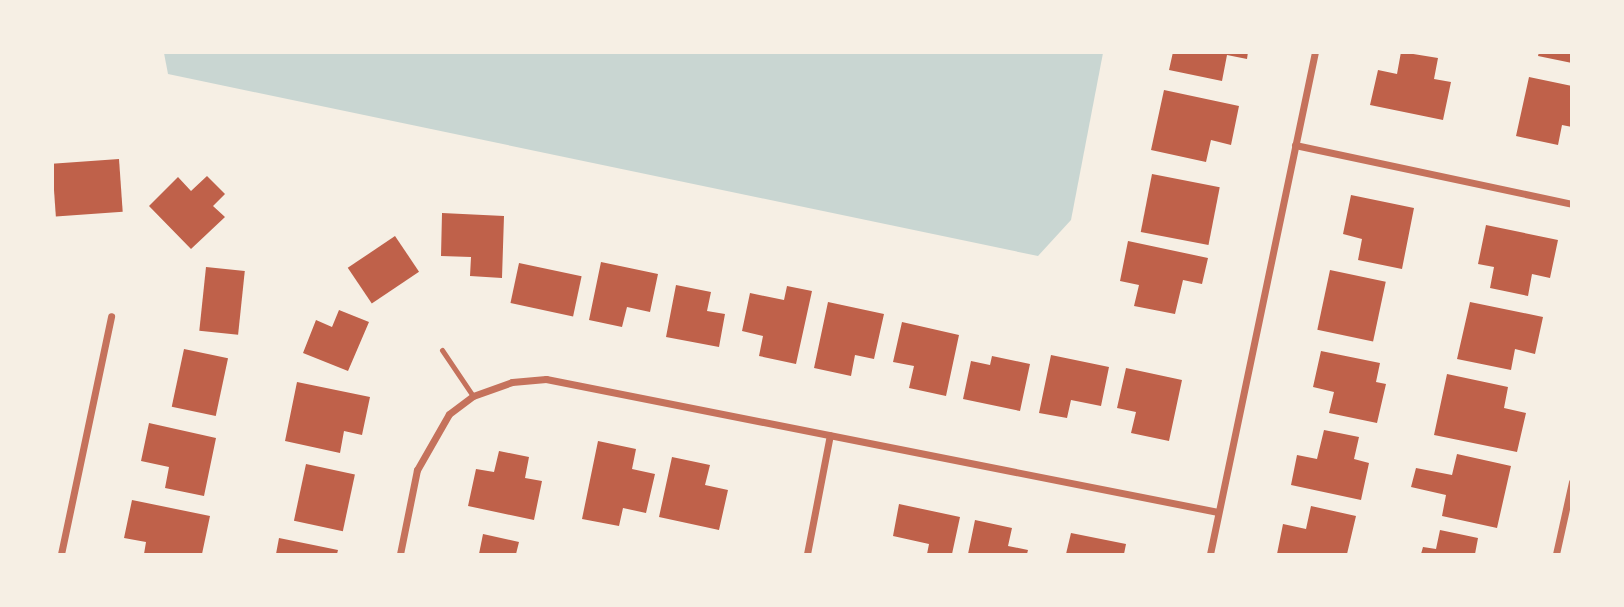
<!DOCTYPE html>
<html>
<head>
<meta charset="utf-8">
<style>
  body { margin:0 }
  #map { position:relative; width:1624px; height:607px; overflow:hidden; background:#f6efe4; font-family:"Crimson Pro",serif }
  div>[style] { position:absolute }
  .water>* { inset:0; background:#c9d6d2 }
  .building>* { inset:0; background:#bf614a; transform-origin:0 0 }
  .service>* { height:5px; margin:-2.5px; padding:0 2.5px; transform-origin:2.5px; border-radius:2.5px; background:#c5725c }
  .minor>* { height:7px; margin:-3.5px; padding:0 3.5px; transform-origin:3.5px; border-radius:3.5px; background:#c5725c }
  span { translate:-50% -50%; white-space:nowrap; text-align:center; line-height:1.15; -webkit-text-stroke:6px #f6efe4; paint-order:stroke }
  .frame { position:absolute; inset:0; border:54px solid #f6efe4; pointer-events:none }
</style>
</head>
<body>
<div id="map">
  <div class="water">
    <div style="clip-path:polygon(164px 53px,164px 52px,1103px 53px,1071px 220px,1038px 256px,168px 74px)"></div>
  </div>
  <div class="building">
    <div style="clip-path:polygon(1173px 52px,1248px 52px,1247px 59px,1227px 55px,1222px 81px,1169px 70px)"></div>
    <div style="clip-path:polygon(1401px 52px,1438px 58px,1434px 79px,1451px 82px,1443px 120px,1370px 105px,1378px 70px,1397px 74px)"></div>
    <div style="clip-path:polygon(1539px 52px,1572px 52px,1572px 63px,1538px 56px)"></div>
    <div style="clip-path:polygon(1529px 77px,1572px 86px,1572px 127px,1562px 125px,1558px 145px,1516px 136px)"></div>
    <div style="clip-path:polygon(1164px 90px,1239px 106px,1231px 145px,1211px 140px,1206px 162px,1151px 150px)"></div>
    <div style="left:119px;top:159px;width:53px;height:67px;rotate:86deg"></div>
    <div style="left:1152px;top:174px;width:69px;height:59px;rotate:11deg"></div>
    <div style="clip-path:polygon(207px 176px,225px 194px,213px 206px,225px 217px,191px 249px,149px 206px,178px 177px,191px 191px)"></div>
    <div style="clip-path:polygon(1351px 195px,1414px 208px,1402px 269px,1358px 260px,1362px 239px,1343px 234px)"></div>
    <div style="clip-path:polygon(442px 213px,504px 216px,502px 278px,470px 276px,471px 257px,441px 256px)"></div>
    <div style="clip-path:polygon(1486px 225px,1558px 240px,1550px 278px,1532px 274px,1528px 296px,1490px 288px,1494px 267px,1478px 264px)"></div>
    <div style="left:395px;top:236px;width:43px;height:57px;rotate:56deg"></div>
    <div style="clip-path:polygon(1128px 241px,1208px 258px,1202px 284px,1183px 280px,1175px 314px,1134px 306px,1139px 285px,1120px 281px)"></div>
    <div style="clip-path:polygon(601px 262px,658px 274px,650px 312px,627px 307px,622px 327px,589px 320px)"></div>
    <div style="left:519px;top:263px;width:64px;height:41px;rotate:12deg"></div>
    <div style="left:206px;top:267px;width:39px;height:64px;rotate:6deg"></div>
    <div style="left:1330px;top:270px;width:57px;height:61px;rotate:12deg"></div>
    <div style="clip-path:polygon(676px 285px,711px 292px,707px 311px,725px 314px,719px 347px,666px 337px)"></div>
    <div style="clip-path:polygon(787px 286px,812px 291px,796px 364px,759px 356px,763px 336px,742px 331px,750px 293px,784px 300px)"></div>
    <div style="clip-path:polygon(828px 302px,884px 314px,874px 359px,855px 355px,851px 376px,814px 368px)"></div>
    <div style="clip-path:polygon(1470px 302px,1543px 317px,1535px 354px,1515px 349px,1511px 370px,1457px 359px)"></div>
    <div style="clip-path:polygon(339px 310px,369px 322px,348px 371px,303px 353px,316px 320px,332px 327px)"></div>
    <div style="clip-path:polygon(902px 322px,959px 335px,946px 396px,909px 388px,914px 366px,893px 362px)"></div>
    <div style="left:184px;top:349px;width:45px;height:59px;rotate:12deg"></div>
    <div style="clip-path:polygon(1321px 351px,1380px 363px,1376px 382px,1386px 384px,1377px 423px,1329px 413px,1334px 392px,1313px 387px)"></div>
    <div style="clip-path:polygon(1051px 355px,1109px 367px,1101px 406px,1071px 400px,1067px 418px,1039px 413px)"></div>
    <div style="clip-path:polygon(992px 356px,1030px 364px,1020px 411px,963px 399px,971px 361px,990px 365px)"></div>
    <div style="clip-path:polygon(1126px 368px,1182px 380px,1169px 441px,1131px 433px,1136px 412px,1117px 408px)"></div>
    <div style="clip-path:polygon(1447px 374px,1508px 387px,1504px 408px,1526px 413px,1517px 452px,1434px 435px)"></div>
    <div style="clip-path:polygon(297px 382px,370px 397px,362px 435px,344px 431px,340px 453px,285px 441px)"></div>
    <div style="clip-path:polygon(149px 423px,216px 438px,204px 496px,165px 488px,169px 467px,141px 461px)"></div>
    <div style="clip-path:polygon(1324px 430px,1359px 437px,1354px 459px,1369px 463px,1361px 500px,1291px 485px,1297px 455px,1317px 459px)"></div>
    <div style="clip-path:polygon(598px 441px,636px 449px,632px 469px,655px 474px,646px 513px,623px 508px,619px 526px,582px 519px)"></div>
    <div style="clip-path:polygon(499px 451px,529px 457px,525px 478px,542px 481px,534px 520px,468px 506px,476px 469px,494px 472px)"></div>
    <div style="clip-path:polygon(1457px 454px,1511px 466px,1497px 528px,1442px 516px,1446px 495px,1411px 487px,1416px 468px,1452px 475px)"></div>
    <div style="clip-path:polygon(672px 457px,710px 465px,705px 485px,728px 490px,719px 530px,659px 517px)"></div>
    <div style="left:306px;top:464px;width:50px;height:58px;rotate:12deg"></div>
    <div style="clip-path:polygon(132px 500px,210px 516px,202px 554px,144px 554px,146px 542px,124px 538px)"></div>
    <div style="clip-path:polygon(899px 504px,960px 517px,952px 554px,927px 554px,929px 544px,893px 536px)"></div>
    <div style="clip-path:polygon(1311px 506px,1356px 516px,1347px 554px,1277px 554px,1283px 524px,1306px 529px)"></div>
    <div style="clip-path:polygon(975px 520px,1012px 528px,1008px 546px,1028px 550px,1027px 554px,968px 554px)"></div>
    <div style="clip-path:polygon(1440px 530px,1478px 538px,1475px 554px,1421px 554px,1423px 547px,1436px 549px)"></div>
    <div style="clip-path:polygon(1071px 533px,1126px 544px,1124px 554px,1066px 554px)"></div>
    <div style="clip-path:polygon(483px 534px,519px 542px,516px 554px,479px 554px)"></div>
    <div style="clip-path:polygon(279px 538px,338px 550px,337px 554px,276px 554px)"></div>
  </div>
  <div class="service">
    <div style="left:442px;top:350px;width:55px;rotate:56deg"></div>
  </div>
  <div class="minor">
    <div style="left:1295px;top:145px;width:283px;rotate:12deg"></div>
    <div style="left:61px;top:554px;width:243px;rotate:-78.1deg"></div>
    <div style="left:400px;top:554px;width:86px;rotate:-78.6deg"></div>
    <div style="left:417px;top:470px;width:64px;rotate:-60.3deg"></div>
    <div style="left:449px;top:414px;width:30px;rotate:-37deg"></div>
    <div style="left:473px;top:396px;width:41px;rotate:-19.7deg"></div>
    <div style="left:512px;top:382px;width:34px;rotate:-5deg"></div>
    <div style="left:546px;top:379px;width:685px;rotate:11.2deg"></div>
    <div style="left:807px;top:554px;width:121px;rotate:-79.1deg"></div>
    <div style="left:1210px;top:554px;width:513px;rotate:-78.19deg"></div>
    <div style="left:1556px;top:554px;width:74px;rotate:-77.5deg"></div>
  </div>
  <div class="frame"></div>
</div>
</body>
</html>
